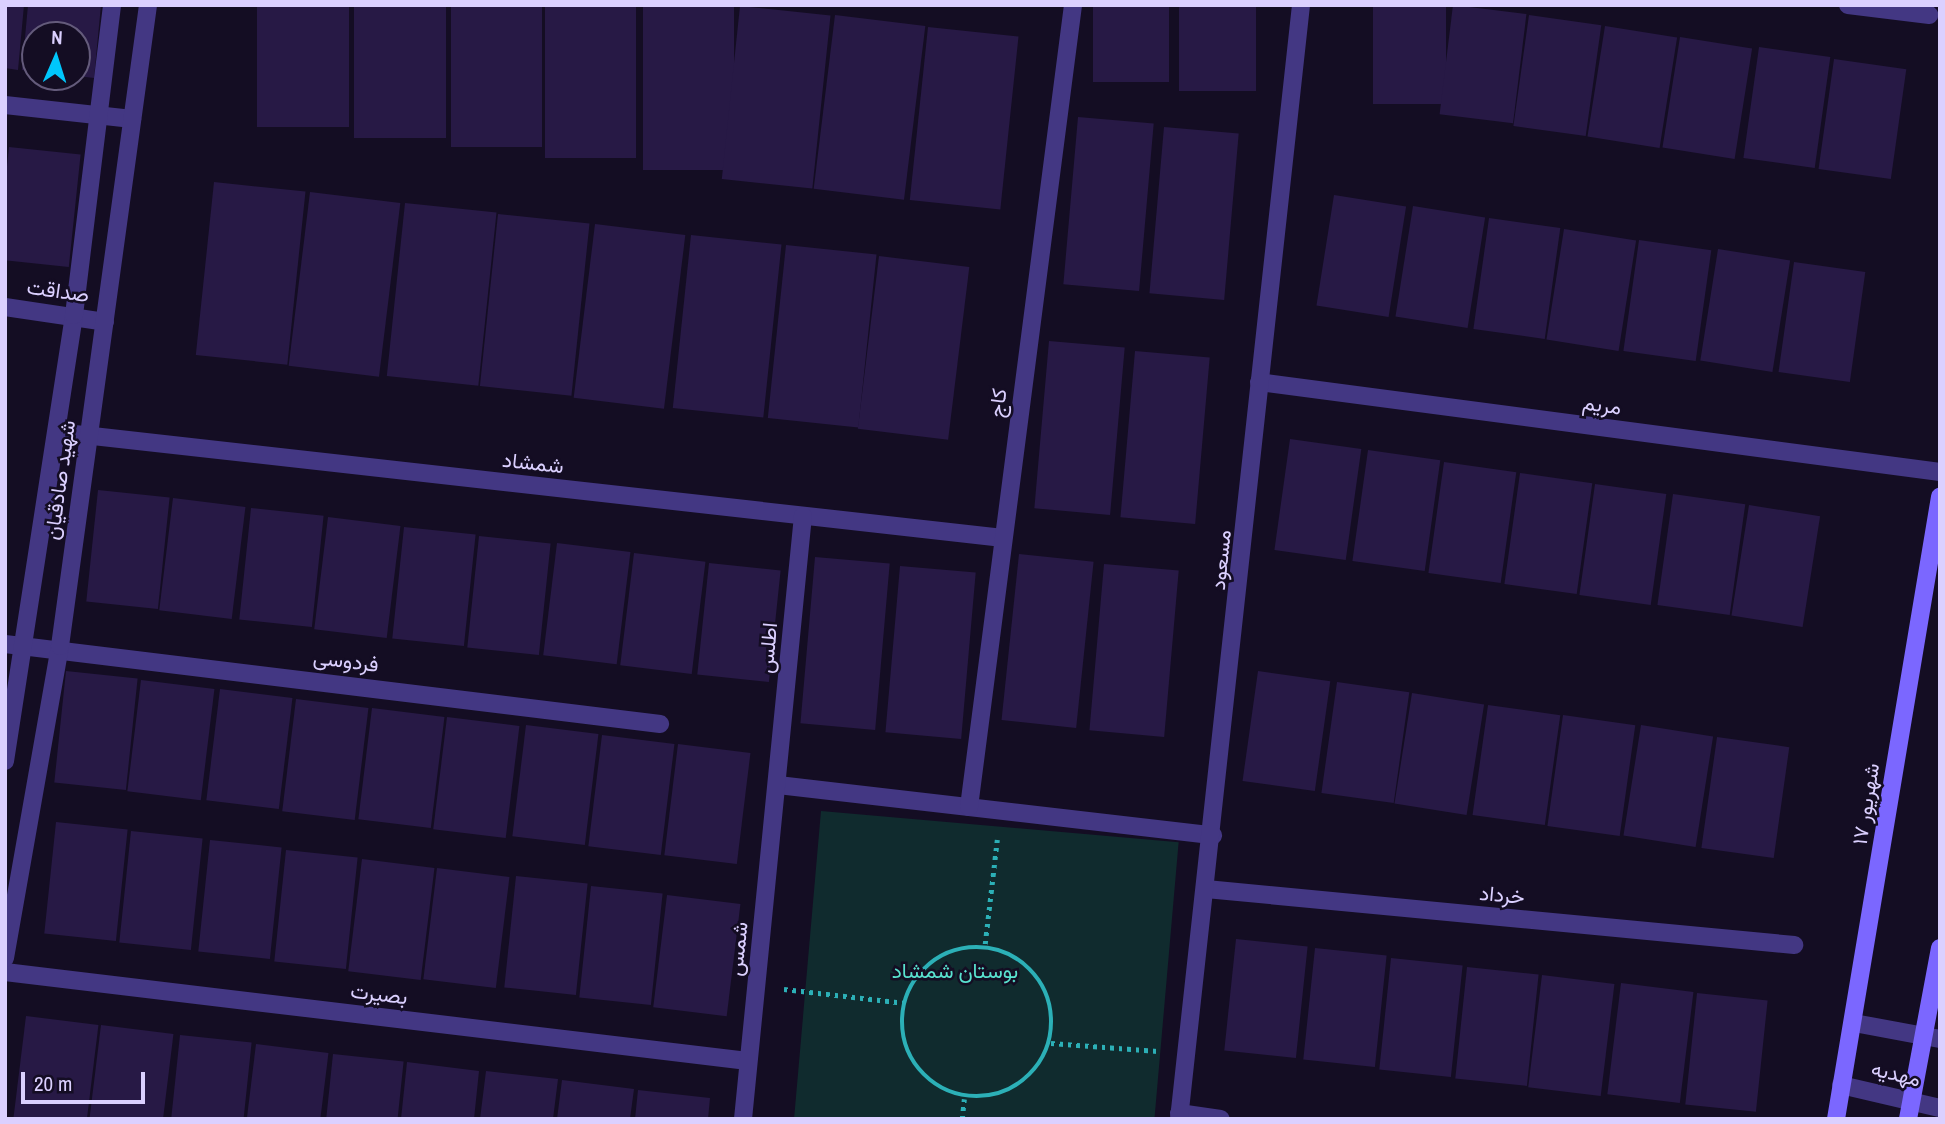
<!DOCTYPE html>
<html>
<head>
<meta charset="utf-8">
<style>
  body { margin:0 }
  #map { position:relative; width:1945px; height:1124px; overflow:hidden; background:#140d23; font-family:"Archivo Narrow",Vazirmatn,sans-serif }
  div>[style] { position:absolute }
  .green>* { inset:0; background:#102b2e; transform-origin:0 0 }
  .building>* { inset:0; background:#271945; transform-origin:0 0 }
  .path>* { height:4.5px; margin-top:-2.25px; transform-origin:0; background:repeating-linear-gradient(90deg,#2cb0b7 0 3.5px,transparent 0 8.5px) }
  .path>.ring { margin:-2.25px; padding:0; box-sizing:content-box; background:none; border:4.5px solid #2cb0b7; border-radius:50% }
  .minor>* { height:18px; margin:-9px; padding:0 9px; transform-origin:9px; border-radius:9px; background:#433783 }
  .tertiary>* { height:18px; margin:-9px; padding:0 9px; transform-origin:9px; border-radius:9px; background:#433783 }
  .secondary>* { height:18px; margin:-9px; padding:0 9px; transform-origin:9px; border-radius:9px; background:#7b67ff }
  span { translate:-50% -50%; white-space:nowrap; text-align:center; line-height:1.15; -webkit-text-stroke:5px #140d23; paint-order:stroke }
  .street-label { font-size:21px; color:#dbd0ff }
  .park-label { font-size:21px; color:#59e2cf }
  .frame { position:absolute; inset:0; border:7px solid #dbd0ff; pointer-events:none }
  .north { position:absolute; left:21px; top:21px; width:70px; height:70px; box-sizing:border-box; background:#140d23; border:2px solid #645b7b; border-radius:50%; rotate:3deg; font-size:19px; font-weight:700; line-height:28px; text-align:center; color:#dbd0ff }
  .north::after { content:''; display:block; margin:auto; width:24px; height:32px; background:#00c6fb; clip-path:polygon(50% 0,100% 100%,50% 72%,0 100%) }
  .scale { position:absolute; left:21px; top:1072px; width:124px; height:32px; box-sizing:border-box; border:4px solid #dbd0ff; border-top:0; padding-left:9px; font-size:21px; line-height:24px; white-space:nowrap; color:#dbd0ff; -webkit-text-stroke:5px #140d23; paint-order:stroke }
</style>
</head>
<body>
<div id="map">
  <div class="green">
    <div style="left:821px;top:811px;width:359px;height:309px;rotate:5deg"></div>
  </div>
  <div class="building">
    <div style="clip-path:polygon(5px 5px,24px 5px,18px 70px,5px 68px)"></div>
    <div style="clip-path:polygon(28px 5px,101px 5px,94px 78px,77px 76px,77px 35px,35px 35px,35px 72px,22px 70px)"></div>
    <div style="left:257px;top:5px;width:92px;height:122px"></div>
    <div style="left:354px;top:5px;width:92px;height:133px"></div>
    <div style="left:451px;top:5px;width:91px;height:142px"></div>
    <div style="left:545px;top:5px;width:91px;height:153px"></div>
    <div style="left:643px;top:5px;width:91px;height:165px"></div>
    <div style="left:1093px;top:5px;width:76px;height:77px"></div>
    <div style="left:1179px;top:5px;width:77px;height:86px"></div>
    <div style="left:1373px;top:5px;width:73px;height:99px"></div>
    <div style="left:1453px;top:5px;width:74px;height:110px;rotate:7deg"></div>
    <div style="left:740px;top:6px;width:91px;height:174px;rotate:6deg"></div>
    <div style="left:835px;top:15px;width:91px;height:175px;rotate:7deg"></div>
    <div style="left:1529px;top:15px;width:73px;height:112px;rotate:8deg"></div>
    <div style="left:1605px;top:26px;width:73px;height:112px;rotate:9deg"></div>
    <div style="left:928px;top:27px;width:91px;height:174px;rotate:6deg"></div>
    <div style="left:1680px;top:37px;width:73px;height:112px;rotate:9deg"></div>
    <div style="left:1759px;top:47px;width:72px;height:112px;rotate:8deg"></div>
    <div style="left:1834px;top:59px;width:73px;height:111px;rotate:8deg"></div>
    <div style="left:1078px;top:117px;width:76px;height:168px;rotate:5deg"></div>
    <div style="left:1164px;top:127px;width:75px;height:167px;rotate:5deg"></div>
    <div style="left:9px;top:147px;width:72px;height:113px;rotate:6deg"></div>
    <div style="left:214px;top:182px;width:92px;height:174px;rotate:6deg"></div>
    <div style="left:310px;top:192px;width:91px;height:175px;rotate:7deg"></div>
    <div style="left:1334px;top:195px;width:73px;height:112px;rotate:9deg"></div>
    <div style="left:405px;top:203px;width:92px;height:174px;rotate:6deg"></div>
    <div style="left:1413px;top:206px;width:73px;height:112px;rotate:9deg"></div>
    <div style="left:498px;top:214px;width:92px;height:173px;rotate:6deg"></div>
    <div style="left:1489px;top:218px;width:72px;height:112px;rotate:8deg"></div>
    <div style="left:595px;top:224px;width:91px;height:175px;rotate:7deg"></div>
    <div style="left:1564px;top:229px;width:73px;height:112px;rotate:9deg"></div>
    <div style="left:691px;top:235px;width:91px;height:174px;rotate:6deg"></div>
    <div style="left:1639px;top:240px;width:73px;height:112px;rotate:8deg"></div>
    <div style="left:786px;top:245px;width:91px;height:174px;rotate:6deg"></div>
    <div style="left:1718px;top:249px;width:73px;height:113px;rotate:9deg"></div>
    <div style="left:879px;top:256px;width:91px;height:174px;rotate:7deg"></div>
    <div style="left:1794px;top:262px;width:72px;height:111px;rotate:8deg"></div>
    <div style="left:1049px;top:341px;width:76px;height:168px;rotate:5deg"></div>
    <div style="left:1135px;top:351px;width:75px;height:167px;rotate:5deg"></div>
    <div style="left:1290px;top:439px;width:72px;height:112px;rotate:8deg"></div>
    <div style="left:1368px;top:450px;width:73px;height:112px;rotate:8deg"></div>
    <div style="left:1444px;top:462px;width:73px;height:112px;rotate:8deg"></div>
    <div style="left:1520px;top:473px;width:73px;height:112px;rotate:8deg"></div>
    <div style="left:1595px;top:484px;width:72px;height:112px;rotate:8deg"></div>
    <div style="left:98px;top:490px;width:72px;height:112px;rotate:6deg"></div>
    <div style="left:1673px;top:494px;width:73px;height:112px;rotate:8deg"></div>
    <div style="left:173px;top:498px;width:73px;height:113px;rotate:7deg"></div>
    <div style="left:1749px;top:505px;width:72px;height:112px;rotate:9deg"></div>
    <div style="left:251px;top:508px;width:73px;height:112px;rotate:6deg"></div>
    <div style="left:328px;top:517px;width:73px;height:113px;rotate:7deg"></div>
    <div style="left:404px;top:527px;width:72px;height:112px;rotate:6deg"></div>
    <div style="left:479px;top:536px;width:72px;height:112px;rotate:6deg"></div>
    <div style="left:557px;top:543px;width:74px;height:113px;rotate:7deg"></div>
    <div style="left:634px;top:553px;width:72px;height:113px;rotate:7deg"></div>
    <div style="left:1019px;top:554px;width:75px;height:167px;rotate:6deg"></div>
    <div style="left:815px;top:557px;width:75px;height:167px;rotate:5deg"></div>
    <div style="left:709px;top:563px;width:72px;height:112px;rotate:6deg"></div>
    <div style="left:1104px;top:564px;width:75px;height:167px;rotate:5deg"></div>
    <div style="left:900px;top:566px;width:76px;height:167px;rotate:5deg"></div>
    <div style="left:66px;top:671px;width:72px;height:112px;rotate:6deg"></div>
    <div style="left:1258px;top:671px;width:73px;height:111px;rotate:8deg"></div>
    <div style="left:141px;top:680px;width:74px;height:112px;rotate:7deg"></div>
    <div style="left:1337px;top:682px;width:73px;height:112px;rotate:8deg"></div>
    <div style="left:220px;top:689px;width:73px;height:112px;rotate:7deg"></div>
    <div style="left:1412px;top:693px;width:73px;height:112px;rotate:9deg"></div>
    <div style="left:296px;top:699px;width:73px;height:113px;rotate:7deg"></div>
    <div style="left:1488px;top:705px;width:73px;height:111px;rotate:8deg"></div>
    <div style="left:372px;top:708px;width:73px;height:112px;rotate:7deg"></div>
    <div style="left:1563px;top:715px;width:73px;height:112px;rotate:8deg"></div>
    <div style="left:447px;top:717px;width:73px;height:113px;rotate:7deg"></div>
    <div style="left:526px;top:725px;width:73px;height:112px;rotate:7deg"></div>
    <div style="left:1641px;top:725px;width:73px;height:112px;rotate:9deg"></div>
    <div style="left:602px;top:735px;width:73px;height:112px;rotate:7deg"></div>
    <div style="left:1717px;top:737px;width:73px;height:112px;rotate:8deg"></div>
    <div style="left:678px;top:744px;width:73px;height:112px;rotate:7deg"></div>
    <div style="left:56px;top:822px;width:72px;height:112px;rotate:6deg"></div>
    <div style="left:131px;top:831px;width:72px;height:112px;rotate:6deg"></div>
    <div style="left:210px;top:840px;width:72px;height:112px;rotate:6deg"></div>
    <div style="left:286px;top:850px;width:72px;height:112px;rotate:6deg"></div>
    <div style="left:362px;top:859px;width:73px;height:113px;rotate:7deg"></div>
    <div style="left:437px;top:868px;width:73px;height:112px;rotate:7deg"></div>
    <div style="left:516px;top:876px;width:72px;height:112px;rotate:6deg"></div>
    <div style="left:591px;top:886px;width:72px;height:112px;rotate:6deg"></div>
    <div style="left:667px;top:895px;width:74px;height:113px;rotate:7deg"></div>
    <div style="left:1236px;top:939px;width:72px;height:112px;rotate:6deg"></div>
    <div style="left:1315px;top:948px;width:72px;height:112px;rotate:6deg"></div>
    <div style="left:1391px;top:958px;width:72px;height:112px;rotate:6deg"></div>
    <div style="left:1467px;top:967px;width:72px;height:112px;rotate:6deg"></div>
    <div style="left:1542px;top:975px;width:73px;height:113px;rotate:7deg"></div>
    <div style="left:1621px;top:983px;width:73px;height:112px;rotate:7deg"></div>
    <div style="left:1697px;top:993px;width:71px;height:112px;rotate:6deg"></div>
    <div style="left:26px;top:1016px;width:73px;height:104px;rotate:7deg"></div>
    <div style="left:101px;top:1025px;width:73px;height:95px;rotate:7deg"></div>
    <div style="left:180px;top:1035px;width:72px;height:85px;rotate:6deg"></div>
    <div style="left:256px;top:1044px;width:73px;height:76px;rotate:7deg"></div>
    <div style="left:333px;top:1054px;width:71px;height:65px;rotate:6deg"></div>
    <div style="clip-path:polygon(407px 1062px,479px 1071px,474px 1119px,401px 1119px)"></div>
    <div style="clip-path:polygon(486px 1071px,558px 1079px,553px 1119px,480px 1119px)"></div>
    <div style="clip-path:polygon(562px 1080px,634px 1089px,630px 1119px,557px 1119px)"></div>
    <div style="clip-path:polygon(638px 1090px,710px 1098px,708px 1119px,635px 1119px)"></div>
  </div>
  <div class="path">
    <div style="left:985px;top:944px;width:105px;rotate:-83.4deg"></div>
    <div class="ring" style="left:902px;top:947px;width:145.5px;height:145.5px"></div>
    <div style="left:784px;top:989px;width:122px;rotate:6.6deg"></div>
    <div style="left:1051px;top:1043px;width:107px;rotate:4.3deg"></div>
    <div style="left:962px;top:1119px;width:20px;rotate:-84deg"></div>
  </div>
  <div class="minor">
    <div style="left:1848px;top:5px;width:82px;rotate:7deg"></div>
    <div style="left:5px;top:105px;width:128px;rotate:6.3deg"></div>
    <div style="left:5px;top:307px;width:101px;rotate:8.5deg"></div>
    <div style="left:1259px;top:382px;width:687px;rotate:7.53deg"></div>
    <div style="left:57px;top:432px;width:952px;rotate:6.39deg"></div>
    <div style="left:5px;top:644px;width:660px;rotate:6.96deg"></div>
    <div style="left:778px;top:785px;width:438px;rotate:6.6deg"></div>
    <div style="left:969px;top:807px;width:809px;rotate:-82.61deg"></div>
    <div style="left:1206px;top:889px;width:591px;rotate:5.44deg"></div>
    <div style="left:5px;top:972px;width:748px;rotate:6.83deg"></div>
    <div style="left:1179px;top:1113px;width:42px;rotate:8.1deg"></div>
    <div style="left:743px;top:1119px;width:606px;rotate:-84.32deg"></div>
    <div style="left:1179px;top:1119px;width:1121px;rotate:-83.75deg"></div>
  </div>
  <div class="tertiary">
    <div style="left:5px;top:761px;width:451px;rotate:-81.2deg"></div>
    <div style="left:74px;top:315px;width:312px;rotate:-83deg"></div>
    <div style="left:5px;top:958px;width:317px;rotate:-80deg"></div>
    <div style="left:60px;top:646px;width:647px;rotate:-82.18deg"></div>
    <div style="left:1854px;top:1023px;width:87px;rotate:10.5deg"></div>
    <div style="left:1841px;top:1085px;width:102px;rotate:13.1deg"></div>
  </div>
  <div class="secondary">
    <div style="left:1836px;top:1119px;width:631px;rotate:-80.51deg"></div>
    <div style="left:1908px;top:1119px;width:174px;rotate:-79.4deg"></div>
  </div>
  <div class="street-label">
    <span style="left:58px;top:291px;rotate:8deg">صداقت</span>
    <span style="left:998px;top:403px;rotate:-83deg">کاج</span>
    <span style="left:1602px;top:405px;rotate:8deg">مریم</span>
    <span style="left:533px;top:463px;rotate:6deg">شمشاد</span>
    <span style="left:60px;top:480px;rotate:-82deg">شهید صادقیان</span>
    <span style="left:1221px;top:560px;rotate:-84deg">مسعود</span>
    <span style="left:768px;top:648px;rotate:-85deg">اطلس</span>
    <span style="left:346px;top:661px;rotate:7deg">فردوسی</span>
    <span style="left:1866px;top:804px;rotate:-81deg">۱۷ شهریور</span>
    <span style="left:1502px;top:895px;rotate:5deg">خرداد</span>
    <span style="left:738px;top:949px;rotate:-84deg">شمس</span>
    <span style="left:379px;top:994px;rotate:7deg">بصیرت</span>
    <span style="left:1896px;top:1074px;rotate:14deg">مهدیه</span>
  </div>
  <div class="park-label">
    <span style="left:955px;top:971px">بوستان شمشاد</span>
  </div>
  <div class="frame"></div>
  <div class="north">N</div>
  <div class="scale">20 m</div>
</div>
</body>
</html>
